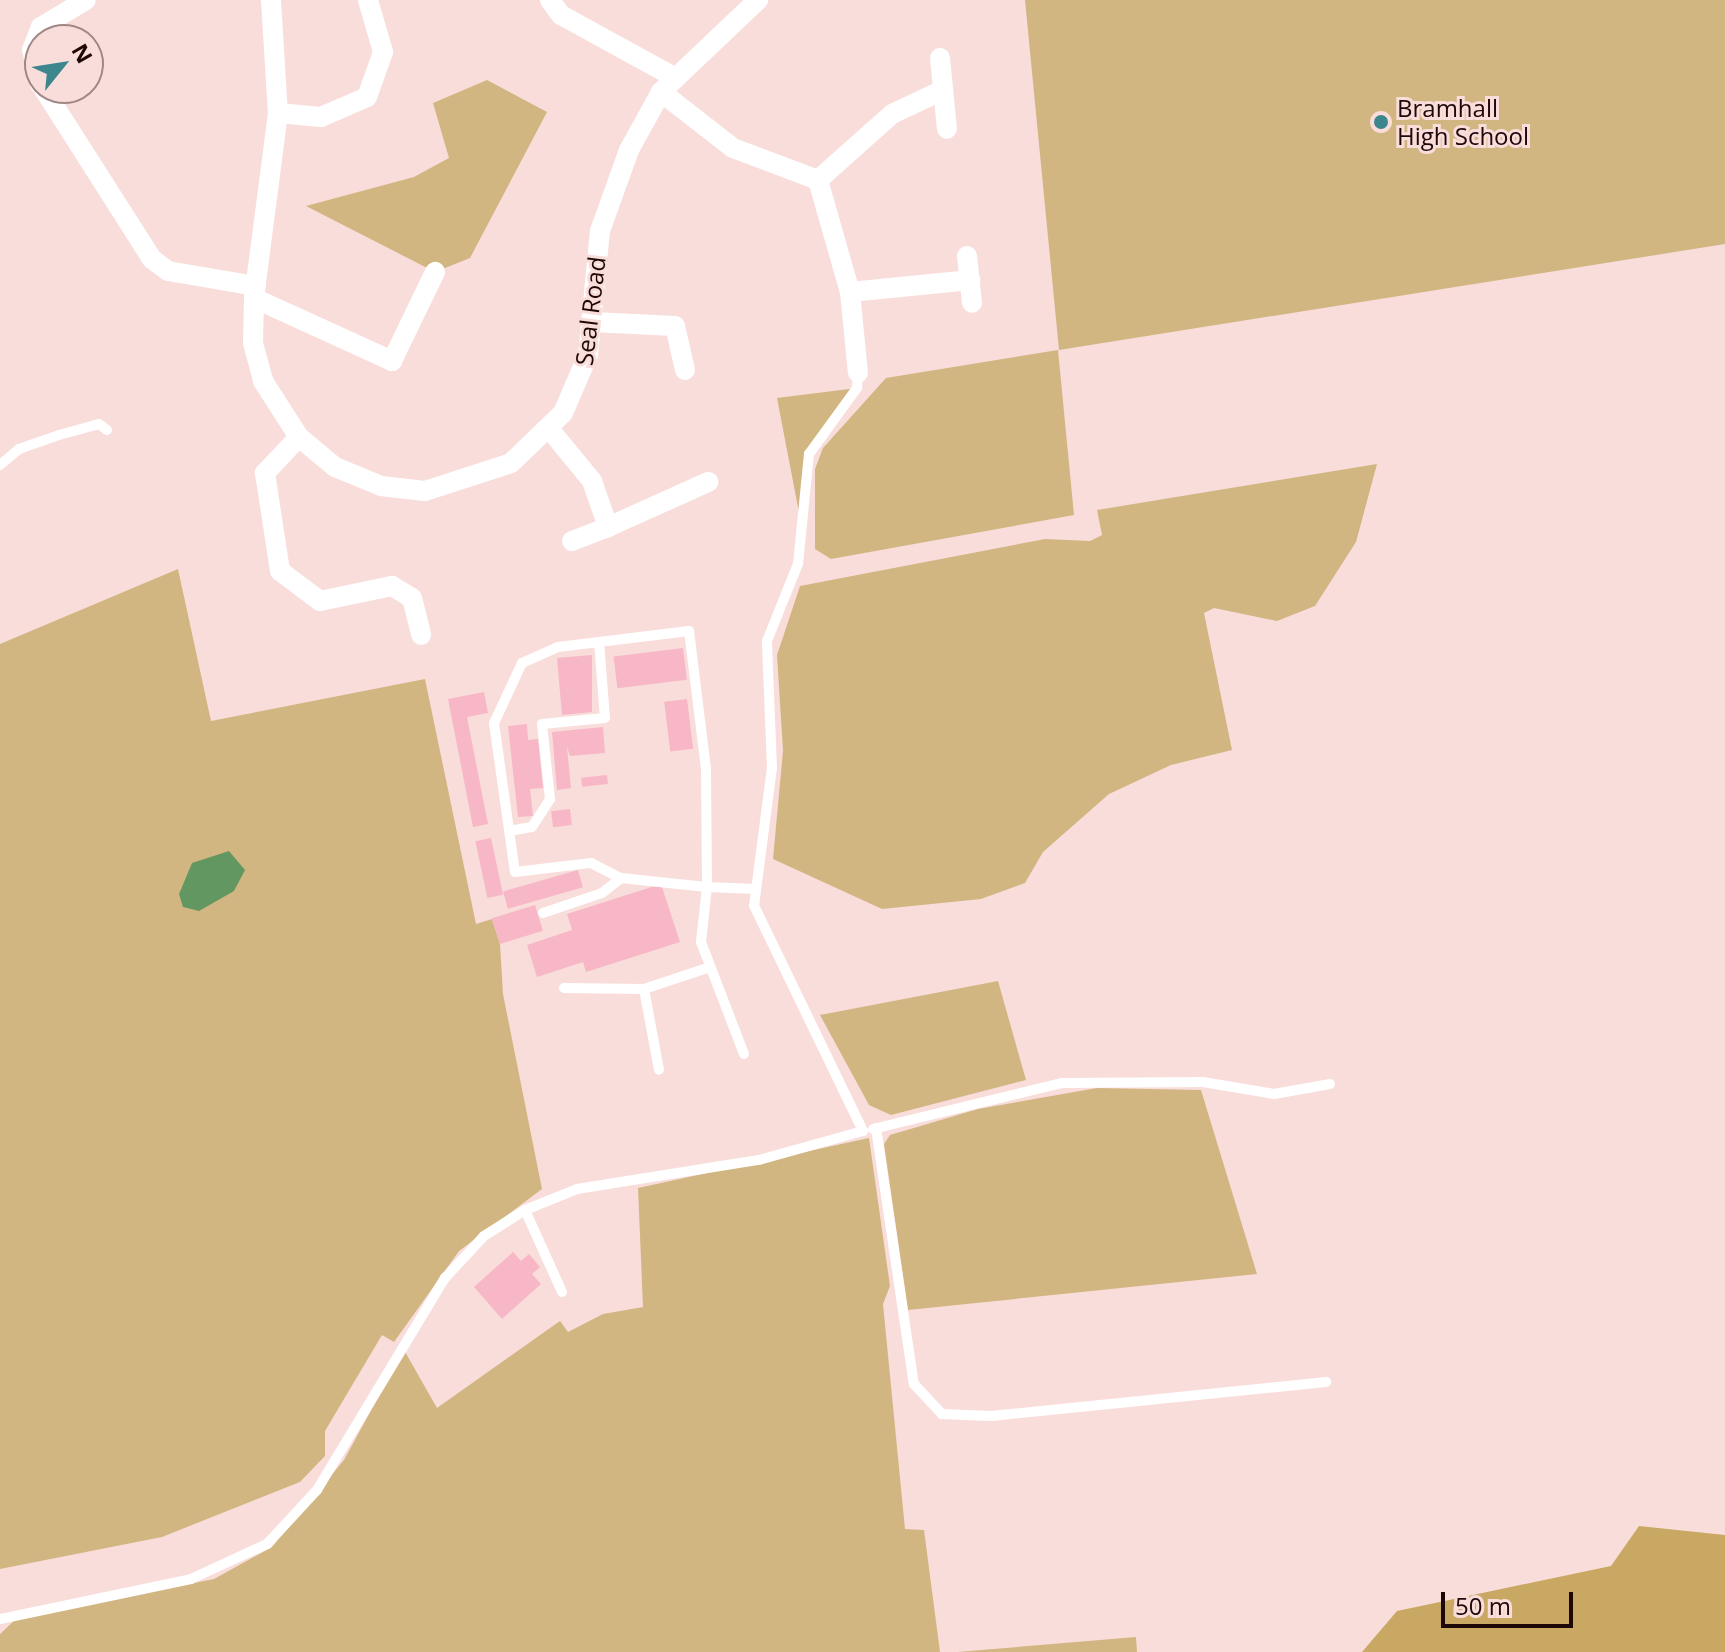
<!DOCTYPE html>
<html>
<head>
<meta charset="utf-8">
<style>
  body { margin:0 }
  #map { position:relative; width:1725px; height:1652px; overflow:hidden; background:#f9dddb; font-family:"Open Sans",sans-serif }
  div>[style] { position:absolute }
  .green>* { inset:0; background:#d2b681 }
  .forest>* { inset:0; background:#c9a864 }
  .water>* { inset:0; background:#639762 }
  .building>* { inset:0; background:#f7b7c6; transform-origin:0 0 }
  .lane>* { height:10px; margin:-5px; padding:0 5px; transform-origin:5px; border-radius:5px; background:#fff }
  .street>* { height:20px; margin:-10px; padding:0 10px; transform-origin:10px; border-radius:10px; background:#fff }
  .dots>* { width:22px; height:22px; translate:-50% -50%; box-sizing:border-box; border:4px solid #f9dddb; border-radius:50% }
  span { translate:-50% -50%; white-space:nowrap; text-align:center; line-height:1.15; -webkit-text-stroke:6px #f9dddb; paint-order:stroke }
  .poi-label { font-size:24px; color:#1e0808 }
  .left { translate:0 -50%; text-align:left }
  .street-label { font-size:24px; color:#1e0808 }
  .north { position:absolute; left:24px; top:24px; width:80px; height:80px; box-sizing:border-box; background:#f9dddb; border:2px solid #a18887; border-radius:50%; rotate:60deg; font-size:22px; font-weight:700; line-height:32px; text-align:center; color:#1e0808 }
  .north::after { content:''; display:block; margin:auto; width:28px; height:36px; background:#3e868d; clip-path:polygon(50% 0,100% 100%,50% 72%,0 100%) }
  .scale { position:absolute; left:1441px; top:1592px; width:132px; height:36px; box-sizing:border-box; border:4px solid #1e0808; border-top:0; padding-left:10px; font-size:24px; line-height:28px; white-space:nowrap; color:#1e0808; -webkit-text-stroke:6px #f9dddb; paint-order:stroke }
</style>
</head>
<body>
<div id="map">
  <div class="green">
    <div style="clip-path:polygon(1025px 0,1725px 0,1725px 244px,1059px 350px)"></div>
    <div style="clip-path:polygon(487px 80px,547px 112px,470px 258px,435px 272px,306px 206px,414px 177px,449px 158px,433px 103px)"></div>
    <div style="clip-path:polygon(1058px 350px,1074px 515px,831px 559px,815px 549px,815px 469px,823px 448px,886px 378px)"></div>
    <div style="clip-path:polygon(857px 388px,815px 442px,801px 523px,777px 398px)"></div>
    <div style="clip-path:polygon(1377px 464px,1356px 542px,1315px 606px,1277px 621px,1214px 608px,1204px 613px,1232px 750px,1171px 765px,1109px 794px,1043px 852px,1025px 883px,981px 899px,882px 909px,773px 859px,783px 751px,777px 655px,800px 586px,1045px 539px,1090px 541px,1102px 535px,1097px 510px)"></div>
    <div style="clip-path:polygon(178px 569px,211px 721px,425px 679px,476px 924px,492px 919px,500px 944px,503px 994px,542px 1189px,459px 1251px,394px 1342px,382px 1335px,325px 1431px,325px 1456px,300px 1482px,162px 1537px,0 1569px,0 644px)"></div>
    <div style="clip-path:polygon(998px 981px,1026px 1080px,891px 1115px,869px 1105px,820px 1015px)"></div>
    <div style="clip-path:polygon(1097px 1088px,1201px 1090px,1257px 1274px,908px 1310px,884px 1144px,890px 1135px,978px 1109px)"></div>
    <div style="clip-path:polygon(869px 1138px,890px 1286px,883px 1304px,905px 1529px,924px 1530px,940px 1652px,0 1652px,0 1634px,16px 1619px,214px 1579px,272px 1547px,344px 1460px,404px 1350px,437px 1408px,560px 1321px,568px 1332px,603px 1314px,643px 1307px,638px 1188px)"></div>
    <div style="clip-path:polygon(1136px 1637px,1137px 1652px,957px 1652px)"></div>
  </div>
  <div class="forest">
    <div style="clip-path:polygon(1639px 1526px,1725px 1535px,1725px 1652px,1362px 1652px,1397px 1611px,1611px 1566px)"></div>
  </div>
  <div class="water">
    <div style="clip-path:polygon(229px 851px,245px 870px,234px 891px,199px 911px,183px 907px,179px 894px,192px 863px)"></div>
  </div>
  <div class="building">
    <div style="left:683px;top:648px;width:32px;height:70px;rotate:83deg"></div>
    <div style="clip-path:polygon(592px 655px,592px 712px,562px 715px,557px 658px)"></div>
    <div style="clip-path:polygon(484px 692px,488px 713px,467px 717px,488px 824px,473px 827px,448px 699px)"></div>
    <div style="left:687px;top:699px;width:50px;height:23px;rotate:83deg"></div>
    <div style="clip-path:polygon(527px 724px,528px 740px,538px 739px,543px 788px,530px 789px,533px 816px,518px 817px,508px 726px)"></div>
    <div style="clip-path:polygon(603px 727px,605px 753px,570px 756px,567px 747px,571px 788px,557px 790px,552px 732px)"></div>
    <div style="left:607px;top:775px;width:9px;height:26px;rotate:84deg"></div>
    <div style="left:570px;top:809px;width:16px;height:19px;rotate:83deg"></div>
    <div style="left:491px;top:838px;width:58px;height:16px;rotate:78deg"></div>
    <div style="left:578px;top:870px;width:18px;height:78px;rotate:74deg"></div>
    <div style="clip-path:polygon(661px 884px,680px 942px,586px 972px,583px 962px,537px 977px,527px 945px,572px 930px,567px 914px)"></div>
    <div style="left:535px;top:905px;width:27px;height:45px;rotate:73deg"></div>
    <div style="clip-path:polygon(513px 1252px,521px 1261px,529px 1254px,540px 1267px,532px 1274px,541px 1284px,502px 1319px,474px 1287px)"></div>
  </div>
  <div class="lane">
    <div style="left:0;top:465px;width:25px;rotate:-40deg"></div>
    <div style="left:19px;top:449px;width:42px;rotate:-19.3deg"></div>
    <div style="left:59px;top:435px;width:41px;rotate:-15.4deg"></div>
    <div style="left:99px;top:424px;width:10px;rotate:37deg"></div>
    <div style="left:509px;top:831px;width:23px;rotate:-10deg"></div>
    <div style="left:532px;top:827px;width:33px;rotate:-57deg"></div>
    <div style="left:550px;top:799px;width:75px;rotate:-96.1deg"></div>
    <div style="left:542px;top:724px;width:63px;rotate:-5.4deg"></div>
    <div style="left:605px;top:718px;width:76px;rotate:-94.5deg"></div>
    <div style="left:543px;top:913px;width:62px;rotate:-18.7deg"></div>
    <div style="left:602px;top:893px;width:24px;rotate:-38deg"></div>
    <div style="left:564px;top:988px;width:80px;rotate:0.7deg"></div>
    <div style="left:644px;top:989px;width:66px;rotate:-18.4deg"></div>
    <div style="left:644px;top:989px;width:82px;rotate:79.5deg"></div>
    <div style="left:744px;top:1054px;width:120px;rotate:-111deg"></div>
    <div style="left:701px;top:942px;width:55px;rotate:-83.8deg"></div>
    <div style="left:707px;top:887px;width:118px;rotate:-90.5deg"></div>
    <div style="left:706px;top:769px;width:139px;rotate:-97deg"></div>
    <div style="left:689px;top:631px;width:132px;rotate:173deg"></div>
    <div style="left:558px;top:647px;width:39px;rotate:156deg"></div>
    <div style="left:522px;top:663px;width:66px;rotate:115deg"></div>
    <div style="left:494px;top:723px;width:150px;rotate:82deg"></div>
    <div style="left:515px;top:872px;width:77px;rotate:-6.8deg"></div>
    <div style="left:591px;top:863px;width:34px;rotate:27deg"></div>
    <div style="left:621px;top:878px;width:86px;rotate:6deg"></div>
    <div style="left:707px;top:887px;width:47px;rotate:2.4deg"></div>
    <div style="left:876px;top:1128px;width:259px;rotate:81.6deg"></div>
    <div style="left:914px;top:1384px;width:41px;rotate:47deg"></div>
    <div style="left:942px;top:1414px;width:49px;rotate:2.3deg"></div>
    <div style="left:991px;top:1416px;width:337px;rotate:-5.8deg"></div>
    <div style="left:873px;top:1129px;width:195px;rotate:-13.7deg"></div>
    <div style="left:1062px;top:1083px;width:141px;rotate:-0.4deg"></div>
    <div style="left:1203px;top:1082px;width:72px;rotate:9.6deg"></div>
    <div style="left:1274px;top:1094px;width:57px;rotate:-10.1deg"></div>
    <div style="left:525px;top:1210px;width:90px;rotate:65.7deg"></div>
    <div style="left:0;top:1619px;width:195px;rotate:-11.8deg"></div>
    <div style="left:191px;top:1579px;width:84px;rotate:-24.7deg"></div>
    <div style="left:267px;top:1544px;width:74px;rotate:-47.2deg"></div>
    <div style="left:317px;top:1490px;width:248px;rotate:-58.9deg"></div>
    <div style="left:445px;top:1278px;width:57px;rotate:-47.1deg"></div>
    <div style="left:484px;top:1236px;width:49px;rotate:-32.4deg"></div>
    <div style="left:525px;top:1210px;width:56px;rotate:-22deg"></div>
    <div style="left:577px;top:1189px;width:184px;rotate:-9.1deg"></div>
    <div style="left:759px;top:1160px;width:108px;rotate:-15.6deg"></div>
    <div style="left:863px;top:1131px;width:250px;rotate:-115.8deg"></div>
    <div style="left:754px;top:906px;width:139px;rotate:-82.6deg"></div>
    <div style="left:772px;top:768px;width:127px;rotate:-92.3deg"></div>
    <div style="left:767px;top:641px;width:83px;rotate:-68.1deg"></div>
    <div style="left:798px;top:564px;width:111px;rotate:-84.3deg"></div>
    <div style="left:809px;top:454px;width:82px;rotate:-54deg"></div>
    <div style="left:857px;top:388px;width:15px;rotate:-86deg"></div>
  </div>
  <div class="street">
    <div style="left:271px;top:0;width:113px;rotate:86.5deg"></div>
    <div style="left:278px;top:113px;width:187px;rotate:97.4deg"></div>
    <div style="left:254px;top:298px;width:45px;rotate:91.3deg"></div>
    <div style="left:253px;top:343px;width:39px;rotate:75deg"></div>
    <div style="left:263px;top:381px;width:67px;rotate:57.3deg"></div>
    <div style="left:299px;top:437px;width:47px;rotate:39.8deg"></div>
    <div style="left:335px;top:467px;width:50px;rotate:22.4deg"></div>
    <div style="left:381px;top:486px;width:44px;rotate:6.5deg"></div>
    <div style="left:425px;top:491px;width:90px;rotate:-18deg"></div>
    <div style="left:511px;top:463px;width:72px;rotate:-43.9deg"></div>
    <div style="left:563px;top:413px;width:63px;rotate:-66.7deg"></div>
    <div style="left:588px;top:355px;width:125px;rotate:-84.5deg"></div>
    <div style="left:600px;top:231px;width:86px;rotate:-70.3deg"></div>
    <div style="left:629px;top:150px;width:66px;rotate:-61.1deg"></div>
    <div style="left:661px;top:92px;width:134px;rotate:-43.5deg"></div>
    <div style="left:550px;top:0;width:19px;rotate:54deg"></div>
    <div style="left:561px;top:15px;width:131px;rotate:28.7deg"></div>
    <div style="left:940px;top:58px;width:71px;rotate:84.4deg"></div>
    <div style="left:40px;top:84px;width:35px;rotate:-103deg"></div>
    <div style="left:32px;top:50px;width:25px;rotate:-69deg"></div>
    <div style="left:41px;top:27px;width:52px;rotate:-31deg"></div>
    <div style="left:43px;top:88px;width:203px;rotate:57.5deg"></div>
    <div style="left:152px;top:259px;width:20px;rotate:37deg"></div>
    <div style="left:168px;top:271px;width:89px;rotate:9.7deg"></div>
    <div style="left:661px;top:92px;width:91px;rotate:37.9deg"></div>
    <div style="left:733px;top:148px;width:91px;rotate:20.6deg"></div>
    <div style="left:818px;top:180px;width:116px;rotate:74.1deg"></div>
    <div style="left:850px;top:292px;width:81px;rotate:84.4deg"></div>
    <div style="left:278px;top:113px;width:43px;rotate:5.3deg"></div>
    <div style="left:321px;top:117px;width:50px;rotate:-23.5deg"></div>
    <div style="left:367px;top:97px;width:48px;rotate:-70.4deg"></div>
    <div style="left:383px;top:52px;width:54px;rotate:-106.1deg"></div>
    <div style="left:818px;top:180px;width:99px;rotate:-41.7deg"></div>
    <div style="left:892px;top:114px;width:56px;rotate:-25.2deg"></div>
    <div style="left:967px;top:256px;width:47px;rotate:83.9deg"></div>
    <div style="left:850px;top:292px;width:121px;rotate:-5.7deg"></div>
    <div style="left:254px;top:298px;width:152px;rotate:24.5deg"></div>
    <div style="left:392px;top:361px;width:99px;rotate:-64.2deg"></div>
    <div style="left:592px;top:322px;width:83px;rotate:2.8deg"></div>
    <div style="left:675px;top:326px;width:45px;rotate:77.2deg"></div>
    <div style="left:551px;top:431px;width:65px;rotate:50.6deg"></div>
    <div style="left:592px;top:481px;width:49px;rotate:70.8deg"></div>
    <div style="left:608px;top:527px;width:110px;rotate:-24.2deg"></div>
    <div style="left:299px;top:437px;width:50px;rotate:133.4deg"></div>
    <div style="left:265px;top:473px;width:99px;rotate:81.3deg"></div>
    <div style="left:280px;top:571px;width:50px;rotate:36.9deg"></div>
    <div style="left:320px;top:601px;width:74px;rotate:-11.8deg"></div>
    <div style="left:392px;top:586px;width:23px;rotate:31deg"></div>
    <div style="left:412px;top:598px;width:38px;rotate:76deg"></div>
    <div style="left:572px;top:541px;width:39px;rotate:-21deg"></div>
  </div>
  <div class="dots">
    <div style="left:1381px;top:122px;background:#3e868d"></div>
  </div>
  <div class="poi-label">
    <span class="left" style="left:1397px;top:122px">Bramhall<br>High School</span>
  </div>
  <div class="street-label">
    <span style="left:590px;top:311px;rotate:-83deg">Seal Road</span>
  </div>
  <div class="north">N</div>
  <div class="scale">50 m</div>
</div>
</body>
</html>
